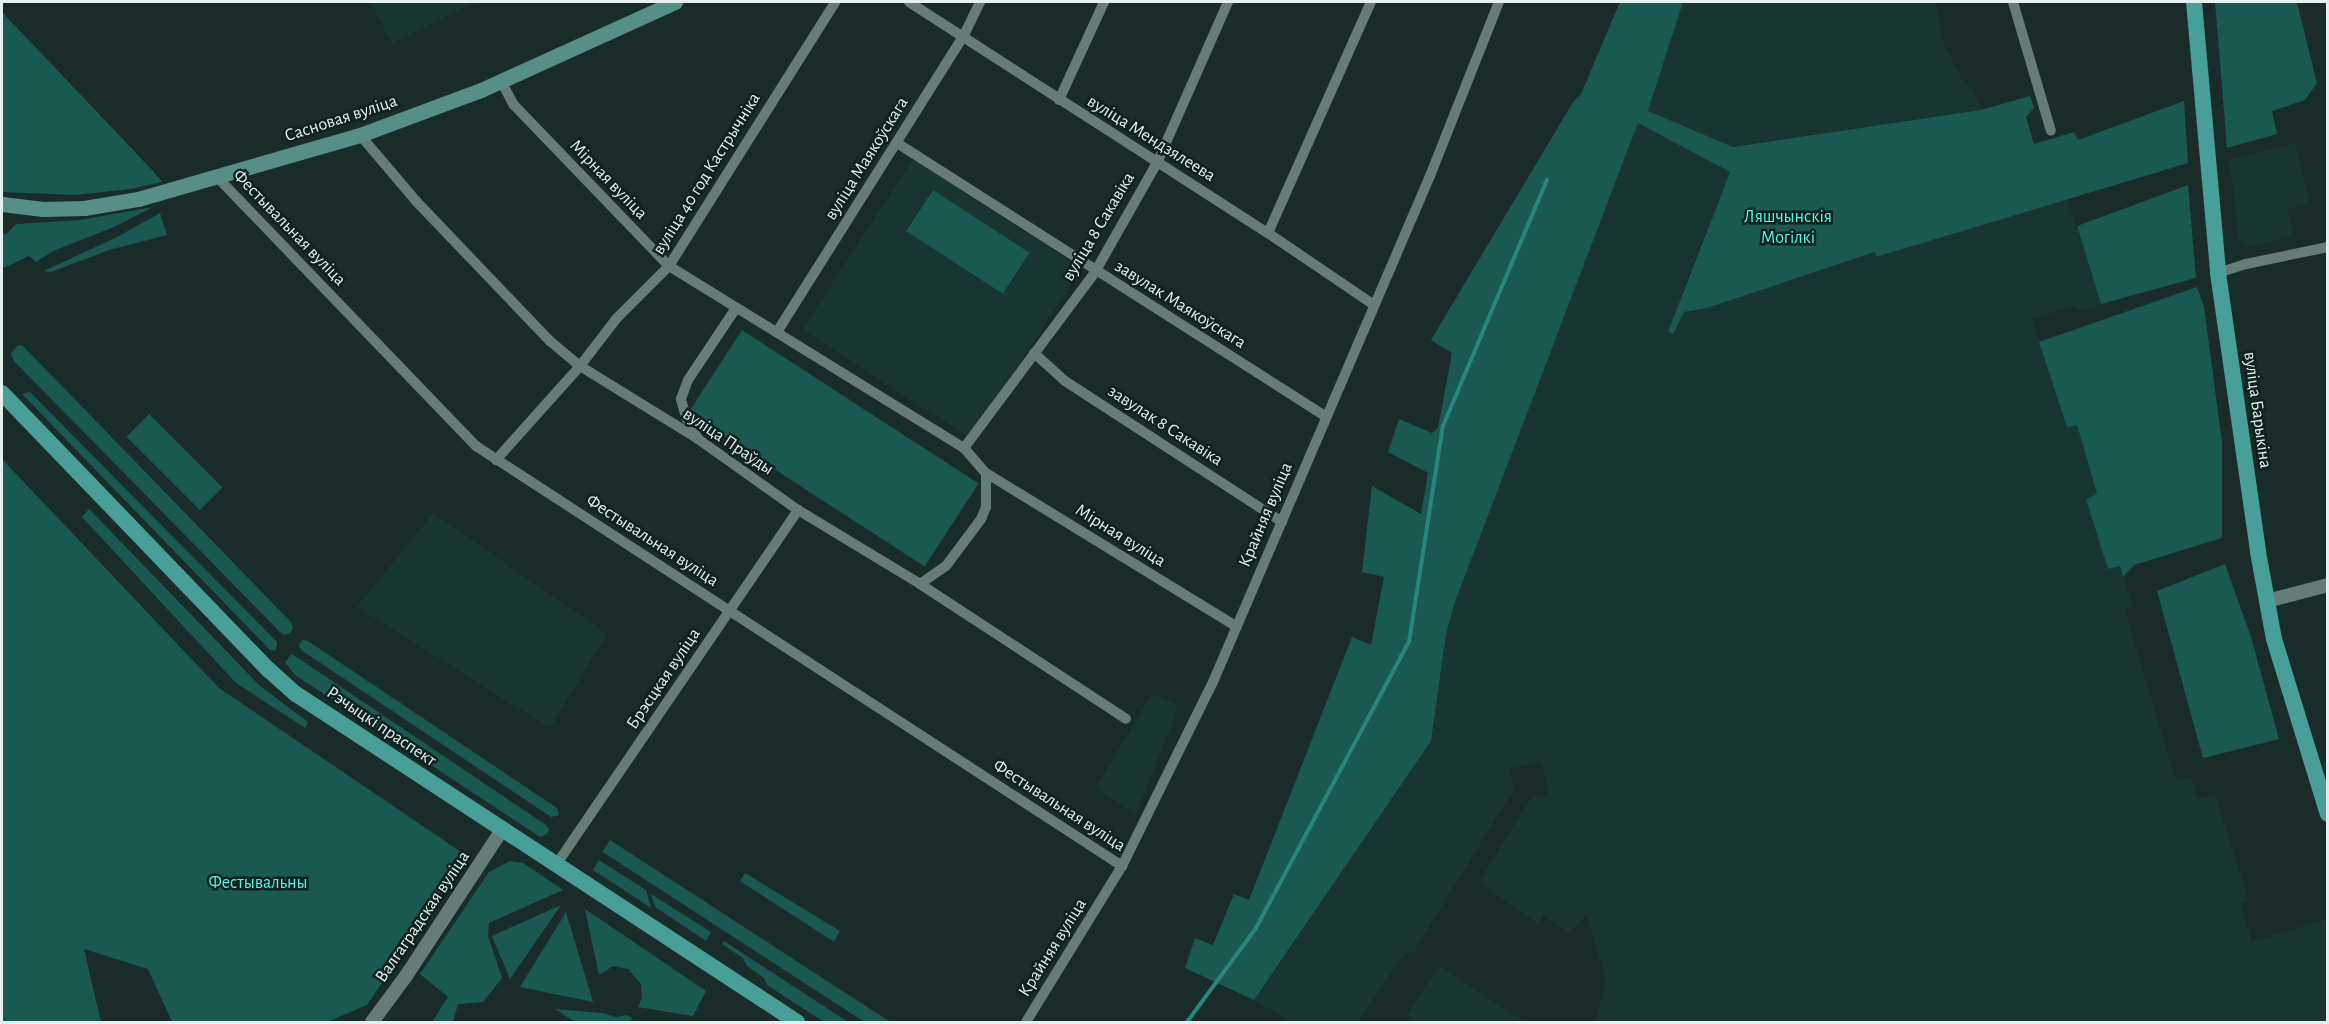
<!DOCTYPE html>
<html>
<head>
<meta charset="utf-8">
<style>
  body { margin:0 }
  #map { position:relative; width:2329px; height:1024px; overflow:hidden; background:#192c2a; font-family:"Alegreya Sans",sans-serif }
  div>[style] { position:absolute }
  .built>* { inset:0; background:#183531; transform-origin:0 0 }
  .green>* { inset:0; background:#1a5852; transform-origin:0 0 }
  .stream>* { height:4px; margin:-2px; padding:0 2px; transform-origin:2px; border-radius:2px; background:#29867d }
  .minor>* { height:10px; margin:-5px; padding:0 5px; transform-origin:5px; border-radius:5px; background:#667c79 }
  .tertiary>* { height:14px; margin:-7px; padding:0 7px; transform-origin:7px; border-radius:7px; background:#667c79 }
  .secondary>* { height:15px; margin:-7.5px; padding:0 7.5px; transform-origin:7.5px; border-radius:7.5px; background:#578e88 }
  .primary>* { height:16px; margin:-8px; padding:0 8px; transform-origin:8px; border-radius:8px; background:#479f97 }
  span { translate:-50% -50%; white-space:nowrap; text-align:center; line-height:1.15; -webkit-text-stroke:5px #0f2220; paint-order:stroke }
  .street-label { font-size:18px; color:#e4f0ee }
  .park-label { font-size:18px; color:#4ff8e8 }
  .frame { position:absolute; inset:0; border:3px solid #e4f0ee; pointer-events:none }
</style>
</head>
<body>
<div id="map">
  <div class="built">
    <div style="clip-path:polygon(371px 2px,475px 2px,392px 44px)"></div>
    <div style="clip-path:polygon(1683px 2px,1935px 2px,1943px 42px,1961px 78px,1974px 91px,1981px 110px,1733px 147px,1648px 112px)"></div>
    <div style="clip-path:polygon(1638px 123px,1730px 172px,1684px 286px,1680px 301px,1684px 312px,1707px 308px,1876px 252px,1877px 257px,2067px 198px,2101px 304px,2092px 309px,2081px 310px,2072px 306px,2032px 320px,2067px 426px,2077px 425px,2097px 495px,2087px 498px,2108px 569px,2120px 565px,2133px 608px,2125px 611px,2176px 780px,2192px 777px,2197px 799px,2215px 794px,2249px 901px,2240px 904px,2252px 942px,2326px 919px,2327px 1022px,1596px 1022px,1606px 980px,1587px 916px,1568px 933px,1544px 915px,1538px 924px,1479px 882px,1531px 798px,1549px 794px,1541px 761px,1510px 769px,1514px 789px,1413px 953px,1404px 954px,1358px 1022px,1293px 1022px,1254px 1000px,1431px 741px,1446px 634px,1455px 602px)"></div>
    <div style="clip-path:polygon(2295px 143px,2310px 202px,2287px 209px,2294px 234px,2252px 247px,2239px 240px,2229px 160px)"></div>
    <div style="left:913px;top:159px;width:201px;height:203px;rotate:33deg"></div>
    <div style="clip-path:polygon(433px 513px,607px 634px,550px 728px,357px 607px)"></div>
    <div style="clip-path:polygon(1152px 694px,1176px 704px,1177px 712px,1136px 814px,1095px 788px)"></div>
    <div style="clip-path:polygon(1439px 965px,1445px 969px,1525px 1022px,1410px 1022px,1412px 1019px,1407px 1015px)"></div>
  </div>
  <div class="green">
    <div style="clip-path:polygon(1620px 2px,1683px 2px,1648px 111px,1733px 147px,1981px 110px,2030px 96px,2034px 108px,2026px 117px,2034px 144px,2074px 132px,2078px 140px,2184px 101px,2188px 163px,1876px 257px,1875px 252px,1707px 308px,1684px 312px,1673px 334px,1668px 332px,1730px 172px,1638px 123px,1455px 602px,1446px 634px,1431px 741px,1254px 1000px,1185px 968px,1195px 938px,1213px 945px,1234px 894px,1249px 900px,1352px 637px,1371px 645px,1384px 577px,1362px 572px,1372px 486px,1421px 514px,1428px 473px,1388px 452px,1399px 419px,1432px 433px,1438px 428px,1452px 353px,1431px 340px,1573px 102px,1581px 94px)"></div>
    <div style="clip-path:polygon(2215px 2px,2297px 2px,2317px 83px,2305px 100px,2272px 111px,2277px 134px,2227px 148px)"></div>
    <div style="clip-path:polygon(2px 12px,154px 172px,162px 182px,131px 189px,75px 195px,2px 192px)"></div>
    <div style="clip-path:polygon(2188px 185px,2196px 278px,2101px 304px,2077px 226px)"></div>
    <div style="left:933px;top:190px;width:115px;height:49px;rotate:33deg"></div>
    <div style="clip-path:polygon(153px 207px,114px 227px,53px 251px,36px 262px,29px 256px,4px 268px,2px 265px,2px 233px,6px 234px,17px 224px,80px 220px)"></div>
    <div style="clip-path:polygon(160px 213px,167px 235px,109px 250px,51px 272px,44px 271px,117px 237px)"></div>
    <div style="clip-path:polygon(2197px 287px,2204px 307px,2222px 442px,2222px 538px,2134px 565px,2123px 577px,2120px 566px,2108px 569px,2086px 499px,2097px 494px,2077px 425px,2067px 427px,2039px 342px)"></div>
    <div style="left:742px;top:330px;width:282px;height:99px;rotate:33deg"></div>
    <div style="clip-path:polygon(18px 345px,23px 346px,291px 622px,293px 628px,290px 633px,283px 635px,14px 361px,11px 354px)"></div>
    <div style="clip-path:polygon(30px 392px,277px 642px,276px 650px,271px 651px,22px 394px)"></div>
    <div style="left:149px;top:414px;width:104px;height:32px;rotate:45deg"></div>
    <div style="clip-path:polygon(2px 459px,219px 688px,467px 856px,367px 1005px,327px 1022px,172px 1022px,148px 969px,84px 949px,101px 1022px,2px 1022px)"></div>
    <div style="clip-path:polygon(89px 509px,260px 686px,308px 722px,305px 728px,236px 683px,82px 517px)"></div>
    <div style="clip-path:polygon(2225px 564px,2251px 637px,2279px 739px,2203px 758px,2157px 591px)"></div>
    <div style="clip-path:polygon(302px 640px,308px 641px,557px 808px,559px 815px,551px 817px,301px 650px,299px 645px)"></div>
    <div style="clip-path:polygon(292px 654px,546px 825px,549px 829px,547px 834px,540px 837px,295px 675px,285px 662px)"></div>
    <div style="left:610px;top:840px;width:335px;height:14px;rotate:33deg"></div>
    <div style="clip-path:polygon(599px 860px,646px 890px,651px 908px,593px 870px)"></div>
    <div style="clip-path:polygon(510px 861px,523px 863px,563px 890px,489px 923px,488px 936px,502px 978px,483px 1002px,458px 1004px,453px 1022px,432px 1022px,448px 997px,420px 974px,489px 872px)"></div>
    <div style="clip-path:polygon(745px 873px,840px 931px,834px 942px,740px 881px)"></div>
    <div style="clip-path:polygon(651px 894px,711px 932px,706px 941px,655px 907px)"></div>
    <div style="clip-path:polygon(561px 905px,510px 979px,492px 936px)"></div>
    <div style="clip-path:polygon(585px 909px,706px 991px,693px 1016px,638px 1007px,642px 998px,641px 984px,628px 969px,613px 966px,599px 975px)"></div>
    <div style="clip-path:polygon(566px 912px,593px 1002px,520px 987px)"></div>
    <div style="clip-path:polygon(724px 941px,848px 1022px,824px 1022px,767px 985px,764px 978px,747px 966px,743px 958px,722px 944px)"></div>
    <div style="clip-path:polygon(555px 1009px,602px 1013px,616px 1017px,626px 1015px,633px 1018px,628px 1022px,575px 1022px)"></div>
  </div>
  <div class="stream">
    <div style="left:1187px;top:1022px;width:117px;rotate:-53.7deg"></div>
    <div style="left:1256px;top:928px;width:324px;rotate:-61.9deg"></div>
    <div style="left:1409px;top:642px;width:219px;rotate:-81.1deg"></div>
    <div style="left:1443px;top:426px;width:267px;rotate:-67.1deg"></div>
  </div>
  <div class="minor">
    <div style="left:909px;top:2px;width:427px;rotate:32.8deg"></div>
    <div style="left:1268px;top:233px;width:128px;rotate:34.2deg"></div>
    <div style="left:2013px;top:2px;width:134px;rotate:73.6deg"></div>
    <div style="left:501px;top:81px;width:27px;rotate:62deg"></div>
    <div style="left:514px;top:105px;width:223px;rotate:46.1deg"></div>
    <div style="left:669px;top:266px;width:347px;rotate:31.7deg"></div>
    <div style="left:964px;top:448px;width:33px;rotate:49deg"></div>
    <div style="left:986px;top:473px;width:294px;rotate:31.5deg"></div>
    <div style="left:1059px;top:100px;width:108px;rotate:-65.3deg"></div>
    <div style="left:360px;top:135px;width:87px;rotate:49.7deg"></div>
    <div style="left:416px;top:201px;width:194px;rotate:46.3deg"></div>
    <div style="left:550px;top:341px;width:39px;rotate:40deg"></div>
    <div style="left:580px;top:366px;width:139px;rotate:31.7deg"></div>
    <div style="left:698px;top:439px;width:123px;rotate:35.4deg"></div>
    <div style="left:798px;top:510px;width:143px;rotate:31.2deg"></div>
    <div style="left:920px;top:584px;width:246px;rotate:33.2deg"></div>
    <div style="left:897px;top:143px;width:508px;rotate:32.53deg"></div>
    <div style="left:218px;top:178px;width:372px;rotate:46.1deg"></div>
    <div style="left:476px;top:446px;width:771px;rotate:33.03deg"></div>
    <div style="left:1268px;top:233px;width:253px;rotate:-66deg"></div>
    <div style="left:2218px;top:273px;width:29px;rotate:-18deg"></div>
    <div style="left:2246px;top:264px;width:84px;rotate:-11.7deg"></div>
    <div style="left:777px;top:332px;width:351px;rotate:-57.8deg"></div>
    <div style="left:964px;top:35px;width:37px;rotate:-64deg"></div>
    <div style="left:1034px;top:353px;width:42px;rotate:42.1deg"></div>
    <div style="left:1065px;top:381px;width:259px;rotate:33deg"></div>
    <div style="left:698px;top:439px;width:25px;rotate:-119deg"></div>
    <div style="left:686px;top:417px;width:19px;rotate:-106deg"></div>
    <div style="left:681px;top:399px;width:20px;rotate:-70deg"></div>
    <div style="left:688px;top:380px;width:87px;rotate:-56.3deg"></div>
    <div style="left:964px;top:448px;width:219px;rotate:-53.3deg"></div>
    <div style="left:1095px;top:272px;width:125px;rotate:-60.4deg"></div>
    <div style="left:1157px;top:163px;width:176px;rotate:-66.2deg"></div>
    <div style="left:496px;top:460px;width:126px;rotate:-48.2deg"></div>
    <div style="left:580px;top:366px;width:59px;rotate:-52.5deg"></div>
    <div style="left:616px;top:319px;width:75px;rotate:-45deg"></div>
    <div style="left:669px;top:266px;width:312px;rotate:-57.8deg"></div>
    <div style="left:920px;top:584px;width:32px;rotate:-35deg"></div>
    <div style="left:946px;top:566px;width:59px;rotate:-53.3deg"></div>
    <div style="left:981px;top:519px;width:13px;rotate:-67deg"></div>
    <div style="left:986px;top:507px;width:34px;rotate:-90deg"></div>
    <div style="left:556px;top:865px;width:430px;rotate:-55.7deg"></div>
    <div style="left:1026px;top:1022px;width:183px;rotate:-58.4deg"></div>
    <div style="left:1122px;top:866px;width:205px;rotate:-63.7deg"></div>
    <div style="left:1213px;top:682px;width:551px;rotate:-66.79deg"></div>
    <div style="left:1430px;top:176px;width:187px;rotate:-68.4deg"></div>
  </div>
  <div class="tertiary">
    <div style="left:2267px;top:601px;width:63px;rotate:-14.7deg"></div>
    <div style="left:372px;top:1022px;width:57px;rotate:-53.5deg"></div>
    <div style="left:406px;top:976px;width:175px;rotate:-56.7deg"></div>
  </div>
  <div class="secondary">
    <div style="left:2px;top:204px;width:41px;rotate:7deg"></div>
    <div style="left:43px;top:209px;width:41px;rotate:-1.4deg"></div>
    <div style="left:84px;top:208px;width:55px;rotate:-9.5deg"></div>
    <div style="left:138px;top:199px;width:231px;rotate:-16.1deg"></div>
    <div style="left:360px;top:135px;width:129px;rotate:-20.4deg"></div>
    <div style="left:481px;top:90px;width:213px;rotate:-24.4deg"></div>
  </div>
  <div class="primary">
    <div style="left:2194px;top:2px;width:272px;rotate:84.9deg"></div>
    <div style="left:2218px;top:273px;width:282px;rotate:81.8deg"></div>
    <div style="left:2258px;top:552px;width:88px;rotate:79.6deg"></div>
    <div style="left:2274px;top:639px;width:183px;rotate:72.9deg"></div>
    <div style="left:2px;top:393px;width:385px;rotate:46.1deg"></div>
    <div style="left:269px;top:670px;width:36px;rotate:42deg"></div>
    <div style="left:296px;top:694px;width:599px;rotate:33.21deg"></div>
  </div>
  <div class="street-label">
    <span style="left:341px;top:119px;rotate:-18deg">Сасновая вуліца</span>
    <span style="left:1151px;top:139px;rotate:32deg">вуліца Мендзялеева</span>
    <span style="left:867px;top:159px;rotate:-58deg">вуліца Маякоўскага</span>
    <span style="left:707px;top:174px;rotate:-58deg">вуліца 40 год Кастрычніка</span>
    <span style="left:608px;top:180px;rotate:46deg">Мірная вуліца</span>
    <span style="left:1099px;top:227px;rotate:-59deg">вуліца 8 Сакавіка</span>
    <span style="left:289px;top:228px;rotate:46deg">Фестывальная вуліца</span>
    <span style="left:1180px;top:305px;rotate:32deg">завулак Маякоўскага</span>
    <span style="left:2257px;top:410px;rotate:82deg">вуліца Барыкіна</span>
    <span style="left:1165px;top:426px;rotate:33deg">завулак 8 Сакавіка</span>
    <span style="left:728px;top:442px;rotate:34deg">вуліца Праўды</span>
    <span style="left:1266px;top:515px;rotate:-67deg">Крайняя вуліца</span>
    <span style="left:1120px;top:536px;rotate:32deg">Мірная вуліца</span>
    <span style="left:652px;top:541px;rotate:33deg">Фестывальная вуліца</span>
    <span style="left:664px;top:679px;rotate:-56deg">Брэсцкая вуліца</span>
    <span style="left:381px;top:727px;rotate:34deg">Рэчыцкі праспект</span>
    <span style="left:1059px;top:806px;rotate:33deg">Фестывальная вуліца</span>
    <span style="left:423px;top:917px;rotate:-56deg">Валгаградская вуліца</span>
    <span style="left:1053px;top:948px;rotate:-58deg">Крайняя вуліца</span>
  </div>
  <div class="park-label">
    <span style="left:1788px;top:228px">Ляшчынскія<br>Могілкі</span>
    <span style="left:258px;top:883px">Фестывальны</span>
  </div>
  <div class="frame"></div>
</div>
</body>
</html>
